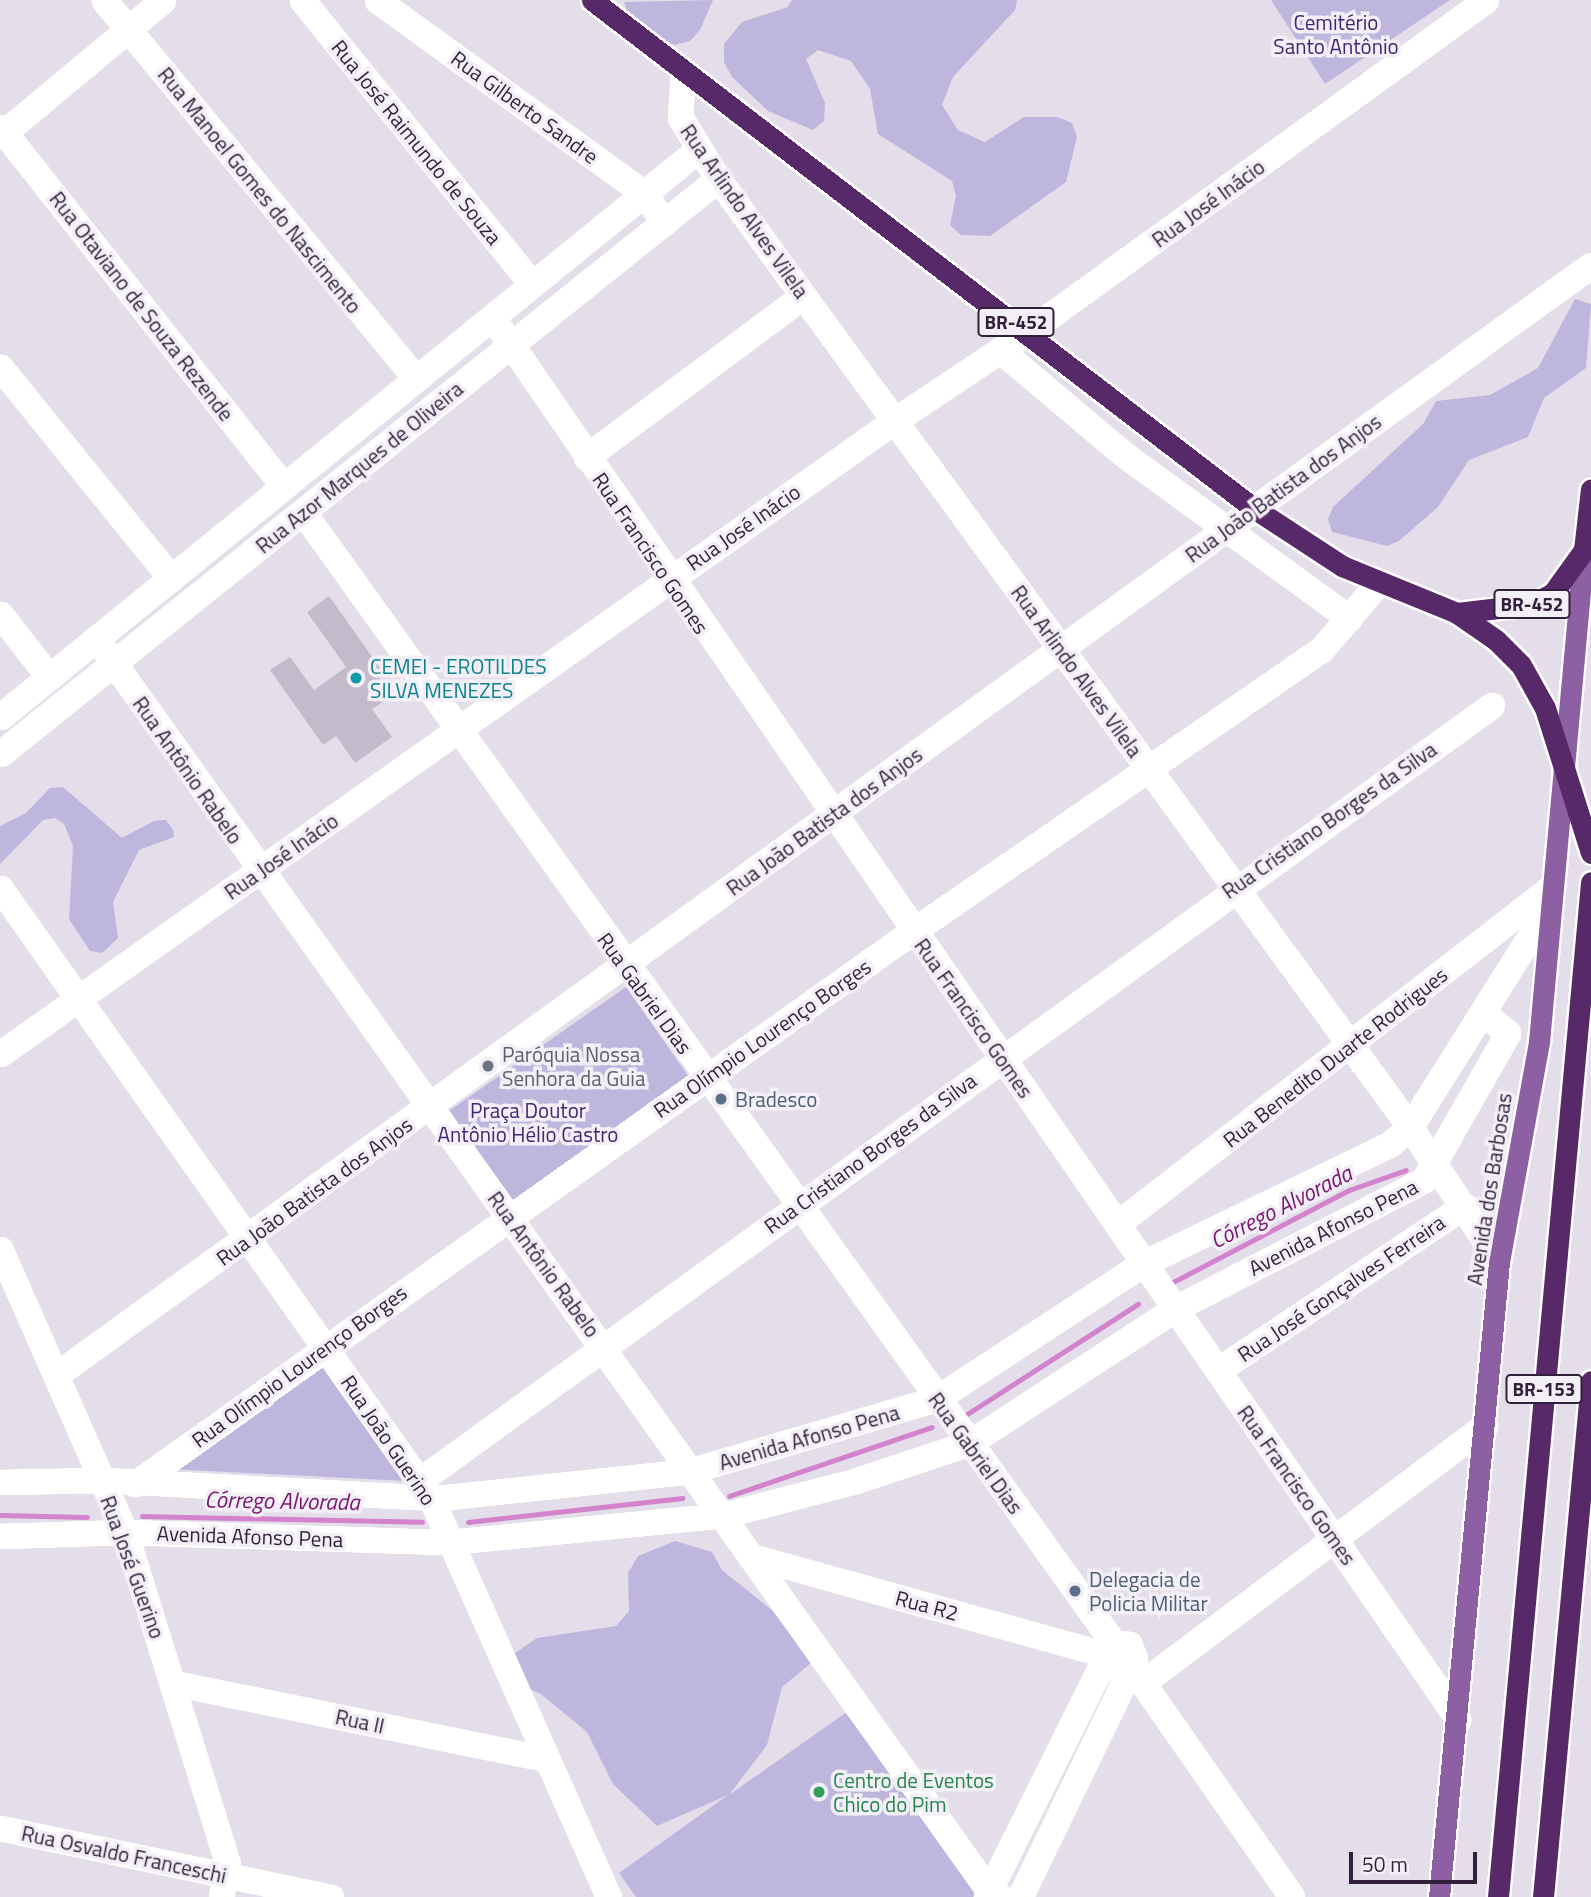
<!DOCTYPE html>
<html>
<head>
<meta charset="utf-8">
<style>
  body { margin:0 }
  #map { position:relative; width:1591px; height:1897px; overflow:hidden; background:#e4deeb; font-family:"Titillium Web",sans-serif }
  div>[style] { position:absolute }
  .green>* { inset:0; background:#beb6dd; transform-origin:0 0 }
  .stream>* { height:5px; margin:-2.5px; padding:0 2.5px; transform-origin:2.5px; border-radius:2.5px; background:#d382cc }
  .building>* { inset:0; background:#c3bacb }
  .roads { filter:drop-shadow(2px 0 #fff) drop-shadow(-2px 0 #fff) drop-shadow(0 2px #fff) drop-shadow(0 -2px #fff) }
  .minor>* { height:21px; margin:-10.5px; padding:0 10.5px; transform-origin:10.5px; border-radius:10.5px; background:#fff }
  .major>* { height:21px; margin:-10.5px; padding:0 10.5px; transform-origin:10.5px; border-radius:10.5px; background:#8d60a3 }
  .highway>* { height:21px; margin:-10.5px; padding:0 10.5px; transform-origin:10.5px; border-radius:10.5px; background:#572969 }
  .dots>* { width:19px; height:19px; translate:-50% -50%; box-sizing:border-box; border:4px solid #f2eff7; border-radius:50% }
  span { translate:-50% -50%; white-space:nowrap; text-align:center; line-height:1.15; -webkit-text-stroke:7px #f2eff7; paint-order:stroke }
  .shield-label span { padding:2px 5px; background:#f2eff7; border:2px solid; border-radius:5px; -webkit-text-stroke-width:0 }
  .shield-label { font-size:19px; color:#321f3b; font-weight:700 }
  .park-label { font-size:21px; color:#402774 }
  .street-label { font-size:21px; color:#321f3b }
  .culture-label { font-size:21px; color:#0d838f }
  .left { translate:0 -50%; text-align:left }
  .worship-label { font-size:21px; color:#5b616d }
  .service-label { font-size:21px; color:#4e5e75 }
  .leisure-label { font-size:21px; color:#27864d }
  .water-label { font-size:23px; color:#7a1670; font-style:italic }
  .scale { position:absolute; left:1349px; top:1852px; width:128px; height:32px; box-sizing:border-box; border:4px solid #321f3b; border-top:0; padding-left:9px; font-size:21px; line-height:24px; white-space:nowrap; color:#321f3b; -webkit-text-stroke:5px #f2eff7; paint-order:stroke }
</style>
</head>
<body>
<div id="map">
  <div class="green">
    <div style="clip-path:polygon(713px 0,700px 30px,690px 41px,674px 45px,630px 20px,624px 2px)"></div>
    <div style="clip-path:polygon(792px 0,1017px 0,1015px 10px,953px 77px,942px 105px,958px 130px,985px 142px,1024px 117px,1057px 117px,1072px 123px,1077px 137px,1066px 182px,990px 236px,961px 235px,950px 225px,956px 196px,952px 181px,878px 134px,870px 89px,851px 61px,818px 50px,806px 59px,825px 103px,824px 121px,813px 130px,768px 111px,732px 77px,724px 62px,724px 44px,742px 22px,788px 7px)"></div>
    <div style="clip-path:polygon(1271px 0,1450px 0,1325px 84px)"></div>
    <div style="clip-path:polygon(1575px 299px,1591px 304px,1586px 368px,1544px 398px,1528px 437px,1469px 460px,1438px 507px,1399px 541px,1387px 546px,1332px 532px,1328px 519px,1333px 507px,1423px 424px,1436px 401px,1490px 395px,1538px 368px)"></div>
    <div style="clip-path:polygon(63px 787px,122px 838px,154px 821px,166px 820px,173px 830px,174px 837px,139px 850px,113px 902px,118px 938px,102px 953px,90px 951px,69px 919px,73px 846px,64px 824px,55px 818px,43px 820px,0 864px,0 826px,26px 813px,50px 788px)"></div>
    <div style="left:626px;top:987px;width:111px;height:217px;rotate:55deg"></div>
    <div style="clip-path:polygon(323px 1360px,405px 1481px,170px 1469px)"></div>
    <div style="clip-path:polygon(675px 1541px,712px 1552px,722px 1570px,773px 1611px,811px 1663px,782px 1687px,767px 1745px,729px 1795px,847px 1712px,976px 1893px,973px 1897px,636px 1897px,619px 1873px,728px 1795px,657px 1826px,613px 1784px,587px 1732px,541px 1694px,503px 1677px,506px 1659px,537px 1638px,616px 1626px,629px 1611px,628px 1573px,638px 1556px)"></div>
  </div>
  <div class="stream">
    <div style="left:1173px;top:1282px;width:199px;rotate:-27.6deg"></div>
    <div style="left:1349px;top:1190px;width:60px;rotate:-19.3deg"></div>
    <div style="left:964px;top:1416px;width:207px;rotate:-32.8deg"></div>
    <div style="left:729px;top:1496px;width:214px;rotate:-18.8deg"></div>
    <div style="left:0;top:1515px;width:87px;rotate:1.3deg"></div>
    <div style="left:142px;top:1516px;width:280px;rotate:1.2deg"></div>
    <div style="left:468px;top:1522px;width:216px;rotate:-6.4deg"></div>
  </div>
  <div class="building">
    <div style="clip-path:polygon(329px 596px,385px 675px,377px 681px,389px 698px,372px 709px,392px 737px,355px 763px,336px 736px,323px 745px,270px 670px,290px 657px,314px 690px,346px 667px,307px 612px)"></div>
  </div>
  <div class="roads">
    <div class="minor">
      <div style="left:104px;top:0;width:491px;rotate:50.5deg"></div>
      <div style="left:302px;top:0;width:365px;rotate:51deg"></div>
      <div style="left:377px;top:0;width:329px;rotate:35.9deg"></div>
      <div style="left:644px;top:193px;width:36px;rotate:56deg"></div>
      <div style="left:683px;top:72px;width:45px;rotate:93.8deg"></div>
      <div style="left:680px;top:117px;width:73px;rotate:58.5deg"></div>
      <div style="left:718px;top:179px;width:1174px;rotate:53.87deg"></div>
      <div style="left:1410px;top:1127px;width:162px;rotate:56.6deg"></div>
      <div style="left:0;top:127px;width:458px;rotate:51.7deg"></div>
      <div style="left:0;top:136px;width:212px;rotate:-39.8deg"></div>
      <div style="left:492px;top:317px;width:1703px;rotate:55.43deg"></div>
      <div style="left:1000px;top:350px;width:165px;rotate:40.1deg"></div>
      <div style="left:1126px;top:456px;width:276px;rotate:36deg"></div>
      <div style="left:0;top:367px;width:272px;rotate:51deg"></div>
      <div style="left:586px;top:457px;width:270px;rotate:-36.6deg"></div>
      <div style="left:303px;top:512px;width:1390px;rotate:54.37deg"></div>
      <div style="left:0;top:614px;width:80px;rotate:52.1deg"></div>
      <div style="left:96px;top:638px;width:1539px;rotate:54.52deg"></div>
      <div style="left:989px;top:1891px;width:13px;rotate:29deg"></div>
      <div style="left:0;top:717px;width:901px;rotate:-39.1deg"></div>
      <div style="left:0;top:754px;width:920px;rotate:-38.69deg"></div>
      <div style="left:0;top:888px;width:747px;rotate:54.76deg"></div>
      <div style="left:431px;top:1498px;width:437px;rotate:66deg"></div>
      <div style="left:0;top:1054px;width:1095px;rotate:-35.3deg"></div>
      <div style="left:894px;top:421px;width:162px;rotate:-33.7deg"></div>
      <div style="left:1029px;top:331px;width:564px;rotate:-35.92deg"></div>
      <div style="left:1117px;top:1224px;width:550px;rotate:-37.77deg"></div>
      <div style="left:0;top:1249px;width:309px;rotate:66.2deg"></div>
      <div style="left:125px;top:1532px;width:348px;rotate:72.8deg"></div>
      <div style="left:228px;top:1864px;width:34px;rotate:102deg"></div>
      <div style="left:1218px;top:1370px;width:296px;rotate:-33.7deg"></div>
      <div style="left:56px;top:1375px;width:1894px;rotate:-35.87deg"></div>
      <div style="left:419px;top:1481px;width:1324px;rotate:-35.87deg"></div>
      <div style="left:0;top:1482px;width:102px;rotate:-1.1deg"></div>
      <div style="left:102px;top:1480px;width:337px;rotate:3.1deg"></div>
      <div style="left:439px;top:1498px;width:252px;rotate:-6.1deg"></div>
      <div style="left:690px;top:1471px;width:256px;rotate:-16.3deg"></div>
      <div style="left:936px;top:1399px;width:249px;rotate:-33.2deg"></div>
      <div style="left:1144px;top:1263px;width:273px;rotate:-25.8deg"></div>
      <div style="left:1390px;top:1144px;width:26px;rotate:-40deg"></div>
      <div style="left:1410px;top:1127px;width:265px;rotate:-57.8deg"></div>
      <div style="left:135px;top:1484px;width:955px;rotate:-35.41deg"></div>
      <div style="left:913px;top:931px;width:495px;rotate:-34.6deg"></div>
      <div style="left:1321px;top:650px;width:88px;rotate:-49.6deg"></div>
      <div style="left:0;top:1536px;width:125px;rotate:-1.8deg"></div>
      <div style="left:125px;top:1532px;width:325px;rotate:1.8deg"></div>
      <div style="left:450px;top:1542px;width:275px;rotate:-5.6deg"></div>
      <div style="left:724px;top:1515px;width:132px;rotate:-14.5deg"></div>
      <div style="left:852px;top:1482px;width:123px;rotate:-18.4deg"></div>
      <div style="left:969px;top:1443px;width:247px;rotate:-33.1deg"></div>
      <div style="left:1176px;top:1308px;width:279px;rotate:-27.3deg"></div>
      <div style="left:1424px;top:1180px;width:169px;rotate:-60.3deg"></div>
      <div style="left:1508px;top:1033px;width:33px;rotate:-141deg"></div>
      <div style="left:750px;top:1556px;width:367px;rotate:15.5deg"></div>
      <div style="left:1135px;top:1672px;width:274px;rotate:55.1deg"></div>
      <div style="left:173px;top:1683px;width:381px;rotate:11.5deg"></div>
      <div style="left:1142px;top:1683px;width:429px;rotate:-36.9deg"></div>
      <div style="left:0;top:1828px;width:338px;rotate:11.8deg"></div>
      <div style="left:986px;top:1897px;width:265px;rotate:-63.5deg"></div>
      <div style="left:1020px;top:1897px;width:264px;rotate:-64.2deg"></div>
      <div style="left:1135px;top:1659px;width:16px;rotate:-112deg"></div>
      <div style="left:1129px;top:1644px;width:16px;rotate:-173deg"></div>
      <div style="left:1113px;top:1642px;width:15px;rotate:127deg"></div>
      <div style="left:1104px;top:1654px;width:13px;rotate:77deg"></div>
      <div style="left:1107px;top:1667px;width:22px;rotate:5deg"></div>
    </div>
    <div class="major">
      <div style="left:1439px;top:1897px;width:638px;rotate:-84.6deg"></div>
      <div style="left:1499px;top:1262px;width:224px;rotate:-79.7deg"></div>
      <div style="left:1539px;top:1042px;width:494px;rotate:-84.8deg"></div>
    </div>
    <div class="highway">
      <div style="left:592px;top:0;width:832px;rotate:37.53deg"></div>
      <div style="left:1252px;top:507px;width:108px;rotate:33.2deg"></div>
      <div style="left:1342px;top:566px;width:124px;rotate:22.2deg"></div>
      <div style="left:1457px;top:613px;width:47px;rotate:34.7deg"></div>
      <div style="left:1496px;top:640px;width:35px;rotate:45deg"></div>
      <div style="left:1521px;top:665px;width:49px;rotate:60.8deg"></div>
      <div style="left:1545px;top:708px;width:152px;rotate:72.4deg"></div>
      <div style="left:1457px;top:613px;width:77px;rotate:-6.8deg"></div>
      <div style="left:1533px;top:604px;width:23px;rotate:-29deg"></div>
      <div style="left:1553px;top:593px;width:53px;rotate:-54.2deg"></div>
      <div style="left:1584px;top:550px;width:61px;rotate:-83.5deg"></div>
      <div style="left:1498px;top:1897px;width:1019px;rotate:-84.76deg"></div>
      <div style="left:1543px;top:1897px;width:518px;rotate:-84.69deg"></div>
    </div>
  </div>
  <div class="dots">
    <div style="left:356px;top:678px;background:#0f9aa8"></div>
    <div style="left:488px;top:1066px;background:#6b7280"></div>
    <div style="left:721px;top:1099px;background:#5c6f8a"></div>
    <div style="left:1075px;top:1591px;background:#5c6f8a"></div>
    <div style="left:819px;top:1792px;background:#2e9e5b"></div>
  </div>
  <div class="shield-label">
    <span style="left:1016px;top:322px">BR-452</span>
    <span style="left:1532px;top:604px">BR-452</span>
    <span style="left:1544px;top:1389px">BR-153</span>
  </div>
  <div class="park-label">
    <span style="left:1336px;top:34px">Cemitério<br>Santo Antônio</span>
    <span style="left:528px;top:1122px">Praça Doutor<br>Antônio Hélio Castro</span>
  </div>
  <div class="street-label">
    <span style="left:525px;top:107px;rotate:36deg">Rua Gilberto Sandre</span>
    <span style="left:417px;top:142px;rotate:51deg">Rua José Raimundo de Souza</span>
    <span style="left:260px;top:190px;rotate:51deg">Rua Manoel Gomes do Nascimento</span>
    <span style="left:1208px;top:203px;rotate:-36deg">Rua José Inácio</span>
    <span style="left:745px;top:211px;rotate:55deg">Rua Arlindo Alves Vilela</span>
    <span style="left:142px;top:306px;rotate:52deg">Rua Otaviano de Souza Rezende</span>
    <span style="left:359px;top:467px;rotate:-39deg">Rua Azor Marques de Oliveira</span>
    <span style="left:1283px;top:488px;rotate:-36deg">Rua João Batista dos Anjos</span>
    <span style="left:743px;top:527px;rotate:-35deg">Rua José Inácio</span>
    <span style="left:651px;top:553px;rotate:56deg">Rua Francisco Gomes</span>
    <span style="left:1077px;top:671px;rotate:54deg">Rua Arlindo Alves Vilela</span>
    <span style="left:188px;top:770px;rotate:55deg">Rua Antônio Rabelo</span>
    <span style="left:1329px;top:820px;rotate:-35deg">Rua Cristiano Borges da Silva</span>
    <span style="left:824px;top:821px;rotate:-36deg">Rua João Batista dos Anjos</span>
    <span style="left:281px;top:856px;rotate:-35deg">Rua José Inácio</span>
    <span style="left:645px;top:993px;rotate:54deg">Rua Gabriel Dias</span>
    <span style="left:974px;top:1018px;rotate:55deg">Rua Francisco Gomes</span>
    <span style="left:762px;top:1038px;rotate:-35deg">Rua Olímpio Lourenço Borges</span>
    <span style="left:1335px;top:1057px;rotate:-38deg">Rua Benedito Duarte Rodrigues</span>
    <span style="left:870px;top:1153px;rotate:-36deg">Rua Cristiano Borges da Silva</span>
    <span style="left:1489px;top:1189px;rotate:-81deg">Avenida dos Barbosas</span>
    <span style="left:314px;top:1191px;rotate:-36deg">Rua João Batista dos Anjos</span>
    <span style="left:1333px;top:1227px;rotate:-27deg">Avenida Afonso Pena</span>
    <span style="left:544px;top:1264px;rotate:54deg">Rua Antônio Rabelo</span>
    <span style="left:1341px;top:1288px;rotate:-34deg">Rua José Gonçalves Ferreira</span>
    <span style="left:299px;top:1366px;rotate:-36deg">Rua Olímpio Lourenço Borges</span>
    <span style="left:809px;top:1437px;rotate:-16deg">Avenida Afonso Pena</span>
    <span style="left:389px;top:1440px;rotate:56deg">Rua João Guerino</span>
    <span style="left:976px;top:1453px;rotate:54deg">Rua Gabriel Dias</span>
    <span style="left:1297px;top:1485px;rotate:55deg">Rua Francisco Gomes</span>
    <span style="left:250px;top:1536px;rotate:2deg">Avenida Afonso Pena</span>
    <span style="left:133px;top:1567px;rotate:70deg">Rua José Guerino</span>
    <span style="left:927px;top:1605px;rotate:15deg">Rua R2</span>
    <span style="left:360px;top:1721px;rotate:12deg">Rua II</span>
    <span style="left:124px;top:1854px;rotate:12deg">Rua Osvaldo Franceschi</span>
  </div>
  <div class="culture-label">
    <span class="left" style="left:370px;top:678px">CEMEI - EROTILDES<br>SILVA MENEZES</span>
  </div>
  <div class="worship-label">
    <span class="left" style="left:502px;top:1066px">Paróquia Nossa<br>Senhora da Guia</span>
  </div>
  <div class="service-label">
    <span class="left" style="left:735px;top:1099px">Bradesco</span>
    <span class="left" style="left:1089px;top:1591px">Delegacia de<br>Policia Militar</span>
  </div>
  <div class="leisure-label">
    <span class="left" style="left:833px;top:1792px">Centro de Eventos<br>Chico do Pim</span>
  </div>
  <div class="water-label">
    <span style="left:1281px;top:1207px;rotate:-27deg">Córrego Alvorada</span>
    <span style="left:282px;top:1501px;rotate:1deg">Córrego Alvorada</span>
  </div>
  <div class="scale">50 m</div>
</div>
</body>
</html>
